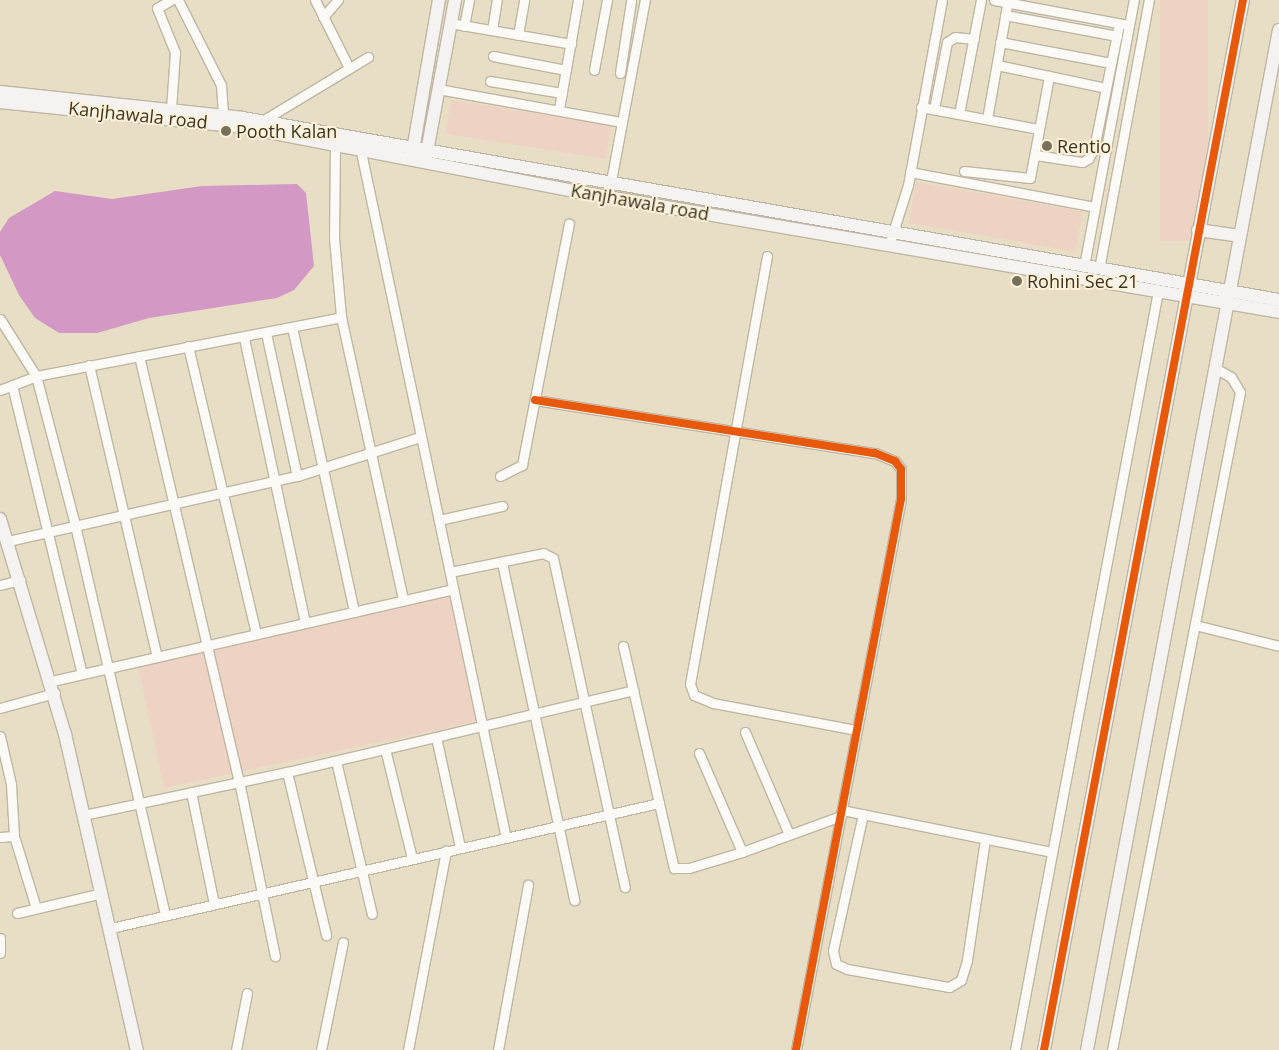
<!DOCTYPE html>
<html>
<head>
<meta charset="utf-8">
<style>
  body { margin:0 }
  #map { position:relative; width:1279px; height:1050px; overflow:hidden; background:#e7dec5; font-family:"Open Sans",sans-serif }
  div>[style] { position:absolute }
  .green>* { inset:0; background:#eed2c3; transform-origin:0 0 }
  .water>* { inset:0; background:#d398c4 }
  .roads { filter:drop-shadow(1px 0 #beb6a3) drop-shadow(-1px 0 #beb6a3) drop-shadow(0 1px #beb6a3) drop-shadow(0 -1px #beb6a3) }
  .street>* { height:9px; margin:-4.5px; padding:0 4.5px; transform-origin:4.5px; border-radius:4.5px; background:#fbfaf6 }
  .secondary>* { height:12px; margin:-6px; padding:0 6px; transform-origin:6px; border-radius:6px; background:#f4f3f2 }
  .cycleway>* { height:8px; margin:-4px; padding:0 4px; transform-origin:4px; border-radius:4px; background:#e8590c }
  .dots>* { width:14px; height:14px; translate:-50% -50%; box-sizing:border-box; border:2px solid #fdf2d7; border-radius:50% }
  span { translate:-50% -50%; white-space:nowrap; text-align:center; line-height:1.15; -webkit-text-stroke:4px #fdf2d7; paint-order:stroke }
  .street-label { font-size:18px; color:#3b3422 }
  .poi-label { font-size:18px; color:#3b3422 }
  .left { translate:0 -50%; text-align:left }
</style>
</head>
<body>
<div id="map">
  <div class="green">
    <div style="left:1160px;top:0;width:48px;height:241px"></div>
    <div style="left:451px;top:100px;width:162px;height:34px;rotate:9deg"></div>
    <div style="left:916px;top:182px;width:169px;height:41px;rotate:10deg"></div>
    <div style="left:450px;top:594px;width:130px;height:320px;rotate:78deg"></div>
  </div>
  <div class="water">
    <div style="clip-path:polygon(297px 184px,306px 193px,314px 266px,294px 290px,277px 298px,149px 318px,97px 333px,59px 333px,35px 318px,19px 295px,0 255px,0 232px,9px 218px,55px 191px,112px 199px,202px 186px)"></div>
  </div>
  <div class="roads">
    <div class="street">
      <div style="left:171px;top:0;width:16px;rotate:150deg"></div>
      <div style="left:157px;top:8px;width:48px;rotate:67.8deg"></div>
      <div style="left:175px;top:52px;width:57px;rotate:94deg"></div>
      <div style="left:178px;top:0;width:95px;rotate:63.2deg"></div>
      <div style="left:221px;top:85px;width:31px;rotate:86deg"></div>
      <div style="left:315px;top:0;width:76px;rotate:63.4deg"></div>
      <div style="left:994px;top:0;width:132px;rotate:10.5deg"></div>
      <div style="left:1005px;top:15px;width:114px;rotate:10.6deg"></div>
      <div style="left:323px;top:17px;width:23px;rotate:-49deg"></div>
      <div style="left:450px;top:23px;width:123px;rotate:9.8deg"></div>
      <div style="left:464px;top:26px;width:26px;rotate:-79deg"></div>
      <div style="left:492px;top:30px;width:30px;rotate:-81deg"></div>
      <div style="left:518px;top:35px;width:36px;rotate:-80deg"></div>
      <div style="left:1000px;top:42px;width:113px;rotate:10.7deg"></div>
      <div style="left:493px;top:56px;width:74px;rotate:10.9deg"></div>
      <div style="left:997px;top:65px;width:111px;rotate:11.9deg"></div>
      <div style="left:594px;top:70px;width:71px;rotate:-79.5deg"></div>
      <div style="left:620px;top:73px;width:73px;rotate:-81.3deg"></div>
      <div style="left:490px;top:81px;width:73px;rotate:9.5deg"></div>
      <div style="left:438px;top:89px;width:187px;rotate:10.2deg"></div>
      <div style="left:921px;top:107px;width:120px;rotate:10.6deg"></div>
      <div style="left:559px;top:109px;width:111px;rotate:-80.1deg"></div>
      <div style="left:934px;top:109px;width:68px;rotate:-79deg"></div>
      <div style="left:947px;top:42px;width:9px;rotate:-32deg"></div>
      <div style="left:955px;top:37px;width:19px;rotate:6deg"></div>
      <div style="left:959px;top:114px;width:116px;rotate:-79.1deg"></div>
      <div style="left:987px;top:119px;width:121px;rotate:-80deg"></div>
      <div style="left:262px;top:121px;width:124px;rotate:-31.1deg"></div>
      <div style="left:335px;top:146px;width:92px;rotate:90.6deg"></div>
      <div style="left:334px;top:238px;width:79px;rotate:84.9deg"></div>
      <div style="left:341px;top:317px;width:290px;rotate:77.6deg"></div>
      <div style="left:361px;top:152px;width:701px;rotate:78.07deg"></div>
      <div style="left:1035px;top:155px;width:48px;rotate:8.5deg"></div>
      <div style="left:1082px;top:162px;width:7px;rotate:-27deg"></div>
      <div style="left:1088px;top:159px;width:13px;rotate:-61deg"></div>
      <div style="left:1094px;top:148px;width:126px;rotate:-78.6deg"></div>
      <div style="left:964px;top:171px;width:66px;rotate:6.1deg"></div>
      <div style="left:1030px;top:178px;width:104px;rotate:-79.4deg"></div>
      <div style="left:910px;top:172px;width:188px;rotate:10.7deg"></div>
      <div style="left:608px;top:197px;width:200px;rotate:-79.4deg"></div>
      <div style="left:889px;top:245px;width:63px;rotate:-72.4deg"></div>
      <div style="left:908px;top:185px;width:188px;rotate:-79.6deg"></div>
      <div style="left:767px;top:256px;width:435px;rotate:100.2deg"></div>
      <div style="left:690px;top:684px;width:12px;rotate:70deg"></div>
      <div style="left:694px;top:695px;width:21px;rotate:23deg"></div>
      <div style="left:713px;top:703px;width:146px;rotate:10.7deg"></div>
      <div style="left:1084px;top:266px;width:271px;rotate:-79.4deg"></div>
      <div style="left:1099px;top:269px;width:274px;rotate:-79.5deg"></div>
      <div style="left:0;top:319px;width:67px;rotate:57.7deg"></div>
      <div style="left:36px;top:376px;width:154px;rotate:75.3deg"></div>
      <div style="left:75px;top:525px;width:401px;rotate:77deg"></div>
      <div style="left:292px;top:327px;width:292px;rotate:77.7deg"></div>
      <div style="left:266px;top:333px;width:146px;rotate:77.8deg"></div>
      <div style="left:244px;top:338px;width:291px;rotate:77.9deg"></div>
      <div style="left:188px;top:346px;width:296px;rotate:76.7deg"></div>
      <div style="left:139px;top:356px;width:437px;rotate:76.8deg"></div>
      <div style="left:239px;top:781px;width:179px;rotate:78.4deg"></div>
      <div style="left:89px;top:365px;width:300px;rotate:76.9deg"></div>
      <div style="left:12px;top:385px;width:297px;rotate:76.4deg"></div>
      <div style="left:0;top:390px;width:39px;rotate:-21deg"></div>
      <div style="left:36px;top:376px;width:311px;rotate:-10.9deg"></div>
      <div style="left:535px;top:400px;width:344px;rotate:8.9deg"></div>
      <div style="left:875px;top:453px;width:22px;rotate:22deg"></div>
      <div style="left:895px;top:461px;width:10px;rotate:53deg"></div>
      <div style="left:901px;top:469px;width:30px;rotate:90deg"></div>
      <div style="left:901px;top:499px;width:561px;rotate:100.79deg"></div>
      <div style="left:500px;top:476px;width:25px;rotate:-27deg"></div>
      <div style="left:522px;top:465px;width:246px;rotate:-79deg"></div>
      <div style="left:439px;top:520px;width:65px;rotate:-12.5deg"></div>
      <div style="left:8px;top:541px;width:296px;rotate:-12.7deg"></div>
      <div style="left:297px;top:476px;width:129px;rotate:-17.6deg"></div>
      <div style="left:502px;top:563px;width:345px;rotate:77.9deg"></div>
      <div style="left:450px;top:572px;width:95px;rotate:-11.5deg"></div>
      <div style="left:543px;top:553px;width:11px;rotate:27deg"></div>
      <div style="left:553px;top:558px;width:337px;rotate:77.7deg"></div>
      <div style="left:0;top:585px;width:21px;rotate:-14deg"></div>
      <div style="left:1195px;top:625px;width:87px;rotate:14deg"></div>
      <div style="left:623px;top:646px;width:228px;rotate:77.1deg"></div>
      <div style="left:674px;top:868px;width:15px"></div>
      <div style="left:689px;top:868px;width:55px;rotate:-16.8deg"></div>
      <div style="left:742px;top:852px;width:105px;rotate:-20deg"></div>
      <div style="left:52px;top:681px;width:411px;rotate:-12.9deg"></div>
      <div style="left:0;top:708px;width:57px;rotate:-15.3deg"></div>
      <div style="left:745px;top:732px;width:111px;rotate:66.7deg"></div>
      <div style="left:0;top:736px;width:49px;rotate:77.1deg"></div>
      <div style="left:11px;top:784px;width:52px;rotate:86.7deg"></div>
      <div style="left:14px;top:836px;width:75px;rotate:73deg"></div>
      <div style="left:436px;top:737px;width:113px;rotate:77.7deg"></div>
      <div style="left:385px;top:749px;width:112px;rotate:76.1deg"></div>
      <div style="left:699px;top:753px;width:108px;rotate:66.5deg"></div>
      <div style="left:336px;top:761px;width:157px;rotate:76.8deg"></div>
      <div style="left:287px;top:772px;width:168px;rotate:76.5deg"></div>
      <div style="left:191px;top:792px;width:114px;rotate:78.4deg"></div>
      <div style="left:842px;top:810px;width:214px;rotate:11.3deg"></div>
      <div style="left:863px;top:814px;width:140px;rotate:102.4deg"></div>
      <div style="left:833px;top:951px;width:13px;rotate:77deg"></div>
      <div style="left:836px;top:964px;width:12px;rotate:24deg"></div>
      <div style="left:847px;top:969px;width:104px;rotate:10deg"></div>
      <div style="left:949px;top:987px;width:14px;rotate:-30deg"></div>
      <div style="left:961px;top:980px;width:21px;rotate:-73deg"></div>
      <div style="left:967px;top:960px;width:122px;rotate:-81.5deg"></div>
      <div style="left:84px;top:815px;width:208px;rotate:-12deg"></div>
      <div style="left:287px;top:772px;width:356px;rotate:-13.3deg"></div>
      <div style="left:0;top:837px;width:14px;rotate:-4deg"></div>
      <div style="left:17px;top:913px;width:87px;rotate:-13.2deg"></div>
      <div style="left:111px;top:928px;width:562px;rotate:-12.85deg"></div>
      <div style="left:0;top:938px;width:15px;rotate:90deg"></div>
      <div style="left:236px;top:1050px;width:58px;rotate:-79.1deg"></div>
      <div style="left:321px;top:1050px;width:110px;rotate:-78.5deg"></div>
      <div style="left:408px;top:1050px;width:203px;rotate:-79.2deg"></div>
      <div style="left:498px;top:1050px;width:168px;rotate:-79.7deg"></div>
      <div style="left:1015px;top:1050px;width:772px;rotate:-79.33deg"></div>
      <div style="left:1112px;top:1050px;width:670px;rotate:-78.99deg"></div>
      <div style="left:1240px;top:392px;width:17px;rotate:-121deg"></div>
      <div style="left:1231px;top:377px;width:18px;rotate:-151deg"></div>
    </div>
    <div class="secondary">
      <div style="left:0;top:92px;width:244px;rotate:6.1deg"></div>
      <div style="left:243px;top:118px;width:1052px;rotate:9.96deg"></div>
      <div style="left:0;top:102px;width:243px;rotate:5.9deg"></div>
      <div style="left:242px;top:127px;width:342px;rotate:10.9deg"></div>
      <div style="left:578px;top:192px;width:711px;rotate:9.71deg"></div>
      <div style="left:412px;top:156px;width:158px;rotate:-80.2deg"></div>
      <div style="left:426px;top:157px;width:160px;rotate:-79.5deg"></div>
      <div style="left:1198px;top:230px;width:42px;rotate:8.1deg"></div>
      <div style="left:0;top:519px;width:225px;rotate:73.2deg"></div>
      <div style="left:65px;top:734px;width:324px;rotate:77.2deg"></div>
      <div style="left:1044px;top:1050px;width:1069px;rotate:-79.27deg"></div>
      <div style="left:1087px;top:1050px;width:1038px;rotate:-79.34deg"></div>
    </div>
  </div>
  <div class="cycleway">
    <div style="left:535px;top:400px;width:344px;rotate:8.9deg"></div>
    <div style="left:875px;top:453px;width:22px;rotate:22deg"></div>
    <div style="left:895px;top:461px;width:10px;rotate:53deg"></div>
    <div style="left:901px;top:469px;width:30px;rotate:90deg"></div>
    <div style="left:901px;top:499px;width:561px;rotate:100.79deg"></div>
    <div style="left:1044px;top:1050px;width:1069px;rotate:-79.27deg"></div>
  </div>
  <div class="dots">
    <div style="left:226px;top:131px;background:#77705b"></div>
    <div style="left:1047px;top:146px;background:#77705b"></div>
    <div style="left:1017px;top:281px;background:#77705b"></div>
  </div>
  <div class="street-label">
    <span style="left:138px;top:115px;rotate:6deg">Kanjhawala road</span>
    <span style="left:640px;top:202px;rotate:10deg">Kanjhawala road</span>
  </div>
  <div class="poi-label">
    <span class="left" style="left:236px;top:131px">Pooth Kalan</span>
    <span class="left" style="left:1057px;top:146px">Rentio</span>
    <span class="left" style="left:1027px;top:281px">Rohini Sec 21</span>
  </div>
</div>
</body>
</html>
